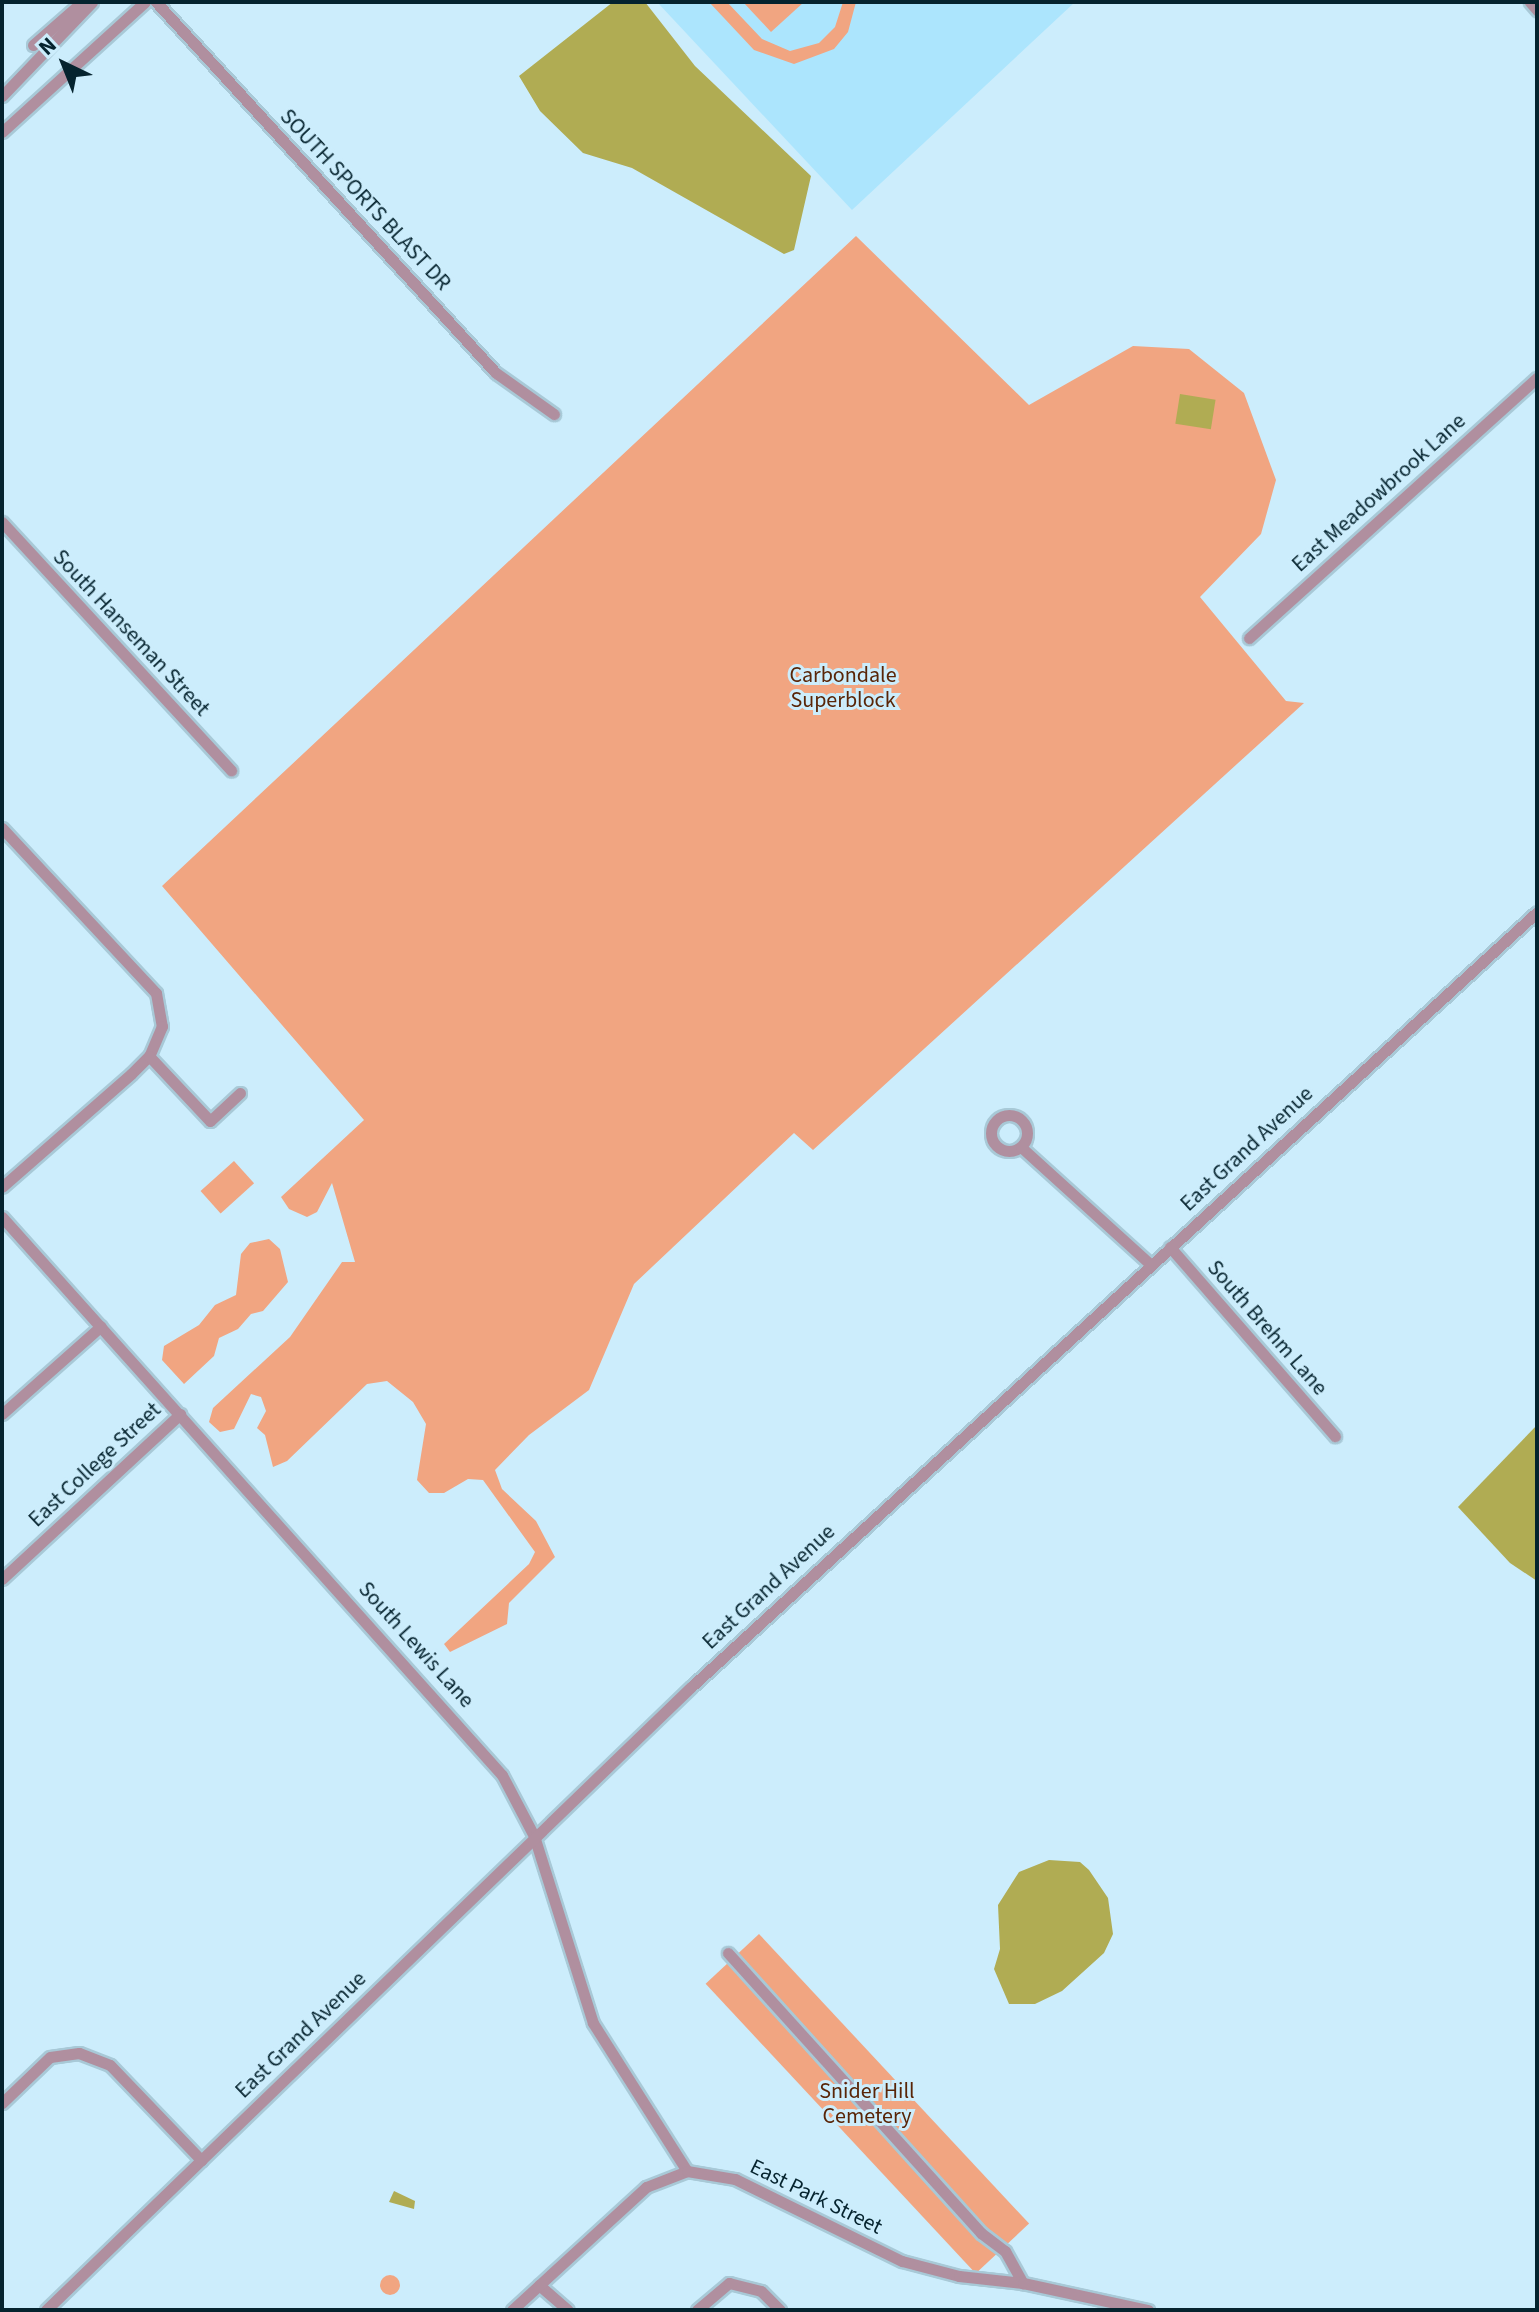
<!DOCTYPE html>
<html>
<head>
<meta charset="utf-8">
<style>
  body { margin:0 }
  #map { position:relative; width:1539px; height:2312px; overflow:hidden; background:#ccedfc; font-family:"Source Sans 3",sans-serif }
  div>[style] { position:absolute }
  .built>* { inset:0; background:#ace5fd }
  .green>* { inset:0; background:#f1a581; transform-origin:0 0 }
  .round { border-radius:50% }
  .water>* { inset:0; background:#b0ac53; transform-origin:0 0 }
  .roads { filter:drop-shadow(2px 0 #a8c9d7) drop-shadow(-2px 0 #a8c9d7) drop-shadow(0 2px #a8c9d7) drop-shadow(0 -2px #a8c9d7) }
  .minor>* { height:11px; margin:-5.5px; padding:0 5.5px; transform-origin:5.5px; border-radius:5.5px; background:#b08f9f }
  .minor>.ring { margin:-5.5px; padding:0; box-sizing:content-box; background:none; border:11px solid #b08f9f; border-radius:50% }
  span { translate:-50% -50%; white-space:nowrap; text-align:center; line-height:1.15; -webkit-text-stroke:6px #ccedfc; paint-order:stroke }
  .street-label { font-size:22px; color:#05232e }
  .park-label { font-size:22px; color:#592507 }
  .frame { position:absolute; inset:0; border:4px solid #05232e; pointer-events:none }
  .north { position:absolute; left:24px; top:24px; width:80px; height:80px; -webkit-text-stroke:6px #ccedfc; paint-order:stroke; rotate:317deg; font-size:22px; font-weight:700; line-height:32px; text-align:center; color:#05232e }
  .north::after { content:''; display:block; margin:auto; width:28px; height:36px; background:#05232e; clip-path:polygon(50% 0,100% 100%,50% 72%,0 100%) }
</style>
</head>
<body>
<div id="map">
  <div class="built">
    <div style="clip-path:polygon(657px 2px,1075px 2px,852px 210px)"></div>
  </div>
  <div class="green">
    <div style="clip-path:polygon(709px 2px,727px 2px,762px 39px,790px 51px,819px 43px,835px 27px,843px 2px,856px 2px,848px 32px,834px 49px,794px 64px,754px 50px)"></div>
    <div style="clip-path:polygon(743px 2px,804px 2px,771px 32px)"></div>
    <div style="clip-path:polygon(856px 236px,1029px 405px,1133px 346px,1189px 349px,1244px 393px,1276px 480px,1261px 534px,1200px 597px,1286px 701px,1304px 703px,813px 1150px,794px 1133px,634px 1284px,589px 1390px,529px 1435px,495px 1470px,502px 1489px,536px 1521px,555px 1557px,509px 1603px,507px 1624px,450px 1652px,444px 1644px,529px 1564px,535px 1552px,483px 1480px,468px 1479px,444px 1493px,429px 1493px,417px 1480px,426px 1424px,413px 1402px,387px 1381px,367px 1384px,287px 1461px,273px 1467px,265px 1435px,257px 1428px,266px 1411px,261px 1397px,251px 1394px,234px 1429px,220px 1432px,209px 1422px,213px 1408px,290px 1337px,342px 1262px,355px 1262px,332px 1183px,317px 1212px,307px 1217px,289px 1209px,281px 1197px,364px 1120px,162px 886px)"></div>
    <div style="left:234px;top:1161px;width:30px;height:45px;rotate:48deg"></div>
    <div style="clip-path:polygon(269px 1239px,280px 1249px,288px 1282px,263px 1311px,251px 1314px,238px 1329px,219px 1338px,214px 1356px,184px 1384px,162px 1360px,164px 1346px,199px 1325px,215px 1305px,236px 1295px,241px 1254px,250px 1243px)"></div>
    <div style="left:759px;top:1934px;width:396px;height:73px;rotate:47deg"></div>
    <div class="round" style="left:380px;top:2275px;width:20px;height:20px"></div>
  </div>
  <div class="water">
    <div style="clip-path:polygon(613px 2px,645px 2px,695px 66px,811px 176px,794px 250px,784px 254px,632px 168px,583px 153px,540px 111px,519px 76px)"></div>
    <div style="left:1180px;top:394px;width:36px;height:30px;rotate:9deg"></div>
    <div style="clip-path:polygon(1537px 1425px,1537px 1581px,1510px 1563px,1458px 1507px)"></div>
    <div style="clip-path:polygon(1049px 1860px,1080px 1862px,1089px 1870px,1108px 1898px,1113px 1934px,1104px 1953px,1062px 1991px,1035px 2004px,1009px 2004px,994px 1969px,1000px 1949px,998px 1905px,1019px 1872px)"></div>
    <div style="clip-path:polygon(394px 2191px,415px 2201px,414px 2209px,389px 2202px)"></div>
  </div>
  <div class="roads">
    <div class="minor">
      <div style="left:156px;top:2px;width:503px;rotate:47.5deg"></div>
      <div style="left:496px;top:373px;width:71px;rotate:35.3deg"></div>
      <div style="left:1530px;top:2px;width:11px;rotate:49deg"></div>
      <div style="left:33px;top:45px;width:65px;rotate:-41.3deg"></div>
      <div style="left:2px;top:96px;width:130px;rotate:-46.2deg"></div>
      <div style="left:2px;top:132px;width:193px;rotate:-42.3deg"></div>
      <div style="left:2px;top:522px;width:338px;rotate:47.3deg"></div>
      <div style="left:1249px;top:638px;width:388px;rotate:-42.1deg"></div>
      <div style="left:2px;top:828px;width:226px;rotate:47deg"></div>
      <div style="left:156px;top:993px;width:34px;rotate:80deg"></div>
      <div style="left:162px;top:1026px;width:33px;rotate:113deg"></div>
      <div style="left:149px;top:1056px;width:25px;rotate:135deg"></div>
      <div style="left:131px;top:1074px;width:171px;rotate:138.8deg"></div>
      <div style="left:149px;top:1056px;width:89px;rotate:46.8deg"></div>
      <div style="left:210px;top:1121px;width:41px;rotate:-43deg"></div>
      <div class="ring" style="left:991px;top:1115px;width:25px;height:25px"></div>
      <div style="left:1021px;top:1147px;width:173px;rotate:42.2deg"></div>
      <div style="left:2px;top:1217px;width:749px;rotate:48.14deg"></div>
      <div style="left:502px;top:1775px;width:69px;rotate:62.3deg"></div>
      <div style="left:534px;top:1836px;width:196px;rotate:72.5deg"></div>
      <div style="left:593px;top:2023px;width:175px;rotate:57.6deg"></div>
      <div style="left:1170px;top:1247px;width:251px;rotate:48.9deg"></div>
      <div style="left:2px;top:1414px;width:132px;rotate:-41.6deg"></div>
      <div style="left:2px;top:1579px;width:243px;rotate:-42.8deg"></div>
      <div style="left:728px;top:1953px;width:377px;rotate:47.9deg"></div>
      <div style="left:981px;top:2233px;width:30px;rotate:37deg"></div>
      <div style="left:1005px;top:2251px;width:37px;rotate:61deg"></div>
      <div style="left:2px;top:2103px;width:66px;rotate:-43.8deg"></div>
      <div style="left:50px;top:2057px;width:29px;rotate:-8deg"></div>
      <div style="left:79px;top:2053px;width:33px;rotate:21deg"></div>
      <div style="left:110px;top:2065px;width:132px;rotate:46.2deg"></div>
      <div style="left:539px;top:2285px;width:38px;rotate:41deg"></div>
      <div style="left:46px;top:2310px;width:897px;rotate:-44.01deg"></div>
      <div style="left:691px;top:1687px;width:1147px;rotate:-42.49deg"></div>
      <div style="left:512px;top:2310px;width:182px;rotate:-42.5deg"></div>
      <div style="left:646px;top:2187px;width:44px;rotate:-21.3deg"></div>
      <div style="left:687px;top:2171px;width:49px;rotate:9.5deg"></div>
      <div style="left:735px;top:2179px;width:186px;rotate:26.2deg"></div>
      <div style="left:902px;top:2261px;width:59px;rotate:14.7deg"></div>
      <div style="left:959px;top:2276px;width:64px;rotate:6.2deg"></div>
      <div style="left:1023px;top:2283px;width:128px;rotate:12.2deg"></div>
      <div style="left:697px;top:2310px;width:42px;rotate:-40.2deg"></div>
      <div style="left:729px;top:2283px;width:33px;rotate:14deg"></div>
      <div style="left:761px;top:2291px;width:27px;rotate:45deg"></div>
    </div>
  </div>
  <div class="street-label">
    <span style="left:365px;top:200px;rotate:47deg">SOUTH SPORTS BLAST DR</span>
    <span style="left:1379px;top:493px;rotate:-42deg">East Meadowbrook Lane</span>
    <span style="left:131px;top:633px;rotate:47deg">South Hanseman Street</span>
    <span style="left:1247px;top:1149px;rotate:-43deg">East Grand Avenue</span>
    <span style="left:1267px;top:1328px;rotate:49deg">South Brehm Lane</span>
    <span style="left:95px;top:1465px;rotate:-43deg">East College Street</span>
    <span style="left:769px;top:1587px;rotate:-43deg">East Grand Avenue</span>
    <span style="left:416px;top:1645px;rotate:48deg">South Lewis Lane</span>
    <span style="left:301px;top:2035px;rotate:-44deg">East Grand Avenue</span>
    <span style="left:816px;top:2197px;rotate:26deg">East Park Street</span>
  </div>
  <div class="park-label">
    <span style="left:843px;top:688px">Carbondale<br>Superblock</span>
    <span style="left:867px;top:2104px">Snider Hill<br>Cemetery</span>
  </div>
  <div class="frame"></div>
  <div class="north">N</div>
</div>
</body>
</html>
